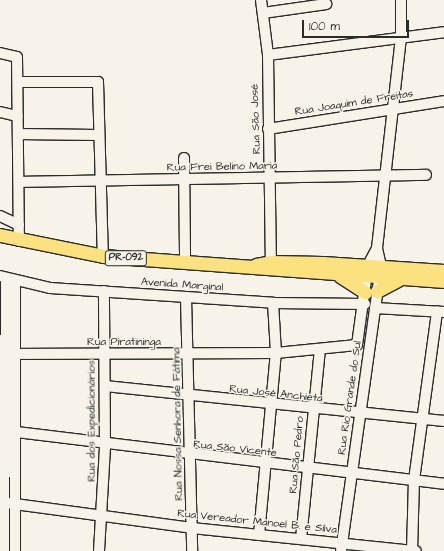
<!DOCTYPE html>
<html>
<head>
<meta charset="utf-8">
<style>
  body { margin:0 }
  #map { position:relative; width:444px; height:551px; overflow:hidden; background:#f7f3e8; font-family:"Architects Daughter",sans-serif }
  div>[style] { position:absolute }
  .roads { filter:drop-shadow(1px 0 #2b2b2b) drop-shadow(-1px 0 #2b2b2b) drop-shadow(0 1px #2b2b2b) drop-shadow(0 -1px #2b2b2b) }
  .minor>* { height:10px; margin:-5px; padding:0 5px; transform-origin:5px; border-radius:5px; background:#f7f3e8 }
  .major>* { height:13px; margin:-6.5px; padding:0 6.5px; transform-origin:6.5px; border-radius:6.5px; background:#fbe180 }
  span { translate:-50% -50%; white-space:nowrap; text-align:center; line-height:1.15; -webkit-text-stroke:3px #f7f3e8; paint-order:stroke }
  .shield-label span { padding:1px 3px; background:#f7f3e8; border:1px solid; border-radius:3px; -webkit-text-stroke-width:0 }
  .shield-label { font-size:10px; color:#2b2b2b; font-weight:700 }
  .street-label { font-size:11px; color:#2b2b2b }
  .scale { position:absolute; left:302px; top:20px; width:107px; height:18px; box-sizing:border-box; border:2px solid #2b2b2b; border-top:0; padding-left:5px; font-size:12px; line-height:14px; white-space:nowrap; color:#2b2b2b; -webkit-text-stroke:3px #f7f3e8; paint-order:stroke }
</style>
</head>
<body>
<div id="map">
  <div class="roads">
    <div class="minor">
      <div style="left:261px;top:0;width:55px;rotate:82.7deg"></div>
      <div style="left:268px;top:55px;width:207px;rotate:89.2deg"></div>
      <div style="left:263px;top:13px;width:64px;rotate:-8.1deg"></div>
      <div style="left:0;top:53px;width:17px;rotate:13deg"></div>
      <div style="left:17px;top:57px;width:184px;rotate:89.4deg"></div>
      <div style="left:268px;top:55px;width:177px;rotate:-7.4deg"></div>
      <div style="left:18px;top:82px;width:80px"></div>
      <div style="left:98px;top:82px;width:174px;rotate:88.4deg"></div>
      <div style="left:0;top:112px;width:18px;rotate:13deg"></div>
      <div style="left:268px;top:129px;width:178px;rotate:-9deg"></div>
      <div style="left:18px;top:134px;width:80px;rotate:0.7deg"></div>
      <div style="left:184px;top:158px;width:104px;rotate:89.4deg"></div>
      <div style="left:19px;top:182px;width:407px;rotate:-1deg"></div>
      <div style="left:0;top:216px;width:21px;rotate:25deg"></div>
      <div style="left:0;top:276px;width:51px;rotate:13.5deg"></div>
      <div style="left:50px;top:288px;width:224px;rotate:3.8deg"></div>
      <div style="left:273px;top:303px;width:92px;rotate:0.6deg"></div>
      <div style="left:15px;top:281px;width:270px;rotate:90deg"></div>
      <div style="left:186px;top:297px;width:254px;rotate:88.6deg"></div>
      <div style="left:375px;top:308px;width:69px;rotate:3.3deg"></div>
      <div style="left:0;top:354px;width:276px;rotate:-0.2deg"></div>
      <div style="left:276px;top:353px;width:81px;rotate:-5.6deg"></div>
      <div style="left:357px;top:345px;width:81px;rotate:-82.2deg"></div>
      <div style="left:368px;top:265px;width:19px;rotate:-62deg"></div>
      <div style="left:105px;top:386px;width:341px;rotate:5.9deg"></div>
      <div style="left:0;top:430px;width:447px;rotate:6.9deg"></div>
      <div style="left:0;top:502px;width:194px;rotate:7.7deg"></div>
      <div style="left:192px;top:528px;width:225px;rotate:5.9deg"></div>
      <div style="left:259px;top:535px;width:183px;rotate:-84.7deg"></div>
      <div style="left:276px;top:353px;width:50px;rotate:-93.4deg"></div>
      <div style="left:301px;top:539px;width:191px;rotate:-84.3deg"></div>
      <div style="left:4px;top:551px;width:273px;rotate:-89.6deg"></div>
      <div style="left:99px;top:551px;width:105px;rotate:-86.7deg"></div>
      <div style="left:105px;top:446px;width:155px;rotate:-90.4deg"></div>
      <div style="left:341px;top:551px;width:288px;rotate:-82deg"></div>
      <div style="left:381px;top:266px;width:18px;rotate:-103deg"></div>
      <div style="left:377px;top:248px;width:211px;rotate:-83.5deg"></div>
      <div style="left:401px;top:38px;width:38px;rotate:-90deg"></div>
      <div style="left:412px;top:551px;width:71px;rotate:-88.4deg"></div>
      <div style="left:414px;top:480px;width:170px;rotate:-82.2deg"></div>
    </div>
    <div class="major">
      <div style="left:0;top:235px;width:105px;rotate:11.5deg"></div>
      <div style="left:103px;top:256px;width:342px;rotate:4.2deg"></div>
      <div style="left:256px;top:265px;width:15px;rotate:-11deg"></div>
      <div style="left:271px;top:262px;width:52px;rotate:1.1deg"></div>
      <div style="left:323px;top:263px;width:121px;rotate:3.8deg"></div>
      <div style="left:340px;top:276px;width:30px;rotate:33deg"></div>
      <div style="left:377px;top:291px;width:24px;rotate:-28deg"></div>
    </div>
  </div>
  <div class="shield-label">
    <span style="left:126px;top:258px">PR-092</span>
  </div>
  <div class="street-label">
    <span style="left:354px;top:103px;rotate:-9deg">Rua Joaquim de Freitas</span>
    <span style="left:256px;top:119px;rotate:-92deg">Rua São José</span>
    <span style="left:222px;top:167px;rotate:-1deg">Rua Frei Belino Maria</span>
    <span style="left:182px;top:285px;rotate:4deg">Avenida Marginal</span>
    <span style="left:124px;top:342px">Rua Piratininga</span>
    <span style="left:276px;top:394px;rotate:6deg">Rua José Anchieta</span>
    <span style="left:350px;top:398px;rotate:-82deg">Rua Rio Grande do Sul</span>
    <span style="left:92px;top:421px;rotate:-90deg">Rua dos Expedicionários</span>
    <span style="left:178px;top:424px;rotate:-91deg">Rua Nossa Senhora de Fátima</span>
    <span style="left:235px;top:449px;rotate:6deg">Rua São Vicente</span>
    <span style="left:297px;top:455px;rotate:-85deg">Rua São Pedro</span>
    <span style="left:257px;top:522px;rotate:6deg">Rua Vereador Manoel B. e Silva</span>
  </div>
  <div class="scale">100 m</div>
</div>
</body>
</html>
